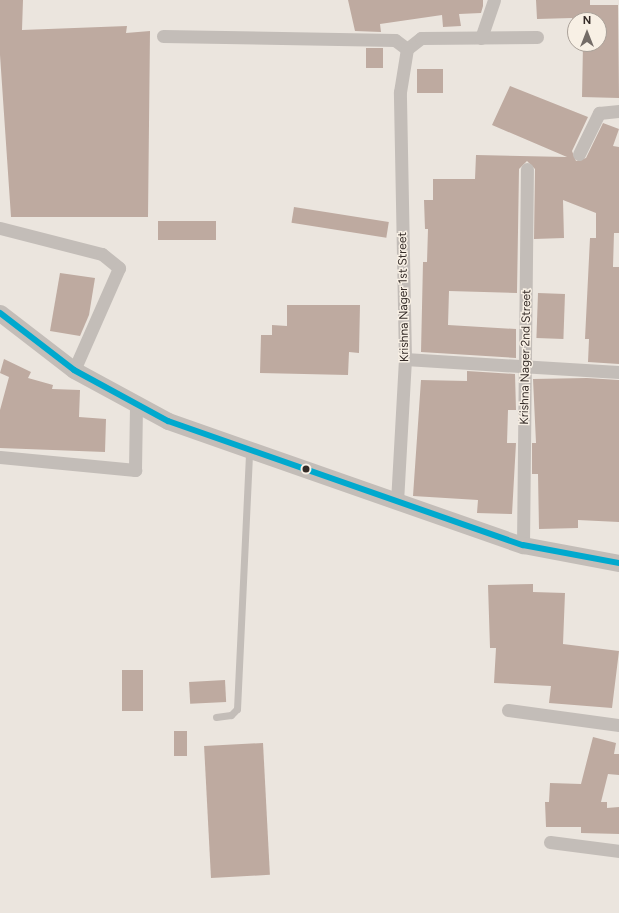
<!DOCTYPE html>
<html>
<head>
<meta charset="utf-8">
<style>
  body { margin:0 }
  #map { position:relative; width:619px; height:913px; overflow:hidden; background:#ebe5de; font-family:Figtree,sans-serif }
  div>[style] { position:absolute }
  .building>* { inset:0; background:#beaaa0; transform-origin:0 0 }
  .service>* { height:7px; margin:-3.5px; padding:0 3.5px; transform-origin:3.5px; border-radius:3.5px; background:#c3bdb8 }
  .minor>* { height:13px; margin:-6.5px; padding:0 6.5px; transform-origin:6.5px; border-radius:6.5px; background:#c3bdb8 }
  .tertiary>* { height:17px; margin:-8.5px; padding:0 8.5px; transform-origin:8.5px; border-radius:8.5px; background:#c3bdb8 }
  .bus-1>* { height:6px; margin:-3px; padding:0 3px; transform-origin:3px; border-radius:3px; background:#00a9ce }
  .dots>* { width:11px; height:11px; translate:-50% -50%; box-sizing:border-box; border:2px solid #f8f0e5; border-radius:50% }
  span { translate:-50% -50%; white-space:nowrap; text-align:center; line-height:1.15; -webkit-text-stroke:3px #f8f0e5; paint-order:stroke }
  .street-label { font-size:12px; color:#342b27 }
  .north { position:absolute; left:567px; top:12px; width:40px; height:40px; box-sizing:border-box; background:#f8f0e5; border:1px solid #aaa199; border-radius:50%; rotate:0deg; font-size:11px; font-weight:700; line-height:16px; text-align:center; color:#342b27 }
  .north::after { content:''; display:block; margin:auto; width:14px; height:18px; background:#746c67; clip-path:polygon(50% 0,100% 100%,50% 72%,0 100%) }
</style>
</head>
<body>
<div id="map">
  <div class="building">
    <div style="clip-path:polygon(0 0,23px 0,22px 30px,127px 26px,126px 33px,150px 31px,148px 217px,11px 217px,0 55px)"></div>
    <div style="clip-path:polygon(348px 0,483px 0,483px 6px,481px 13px,459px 14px,461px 26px,443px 27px,442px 15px,380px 24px,381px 32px,355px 31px)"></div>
    <div style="clip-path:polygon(536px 0,590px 0,590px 5px,618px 5px,619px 98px,582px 97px,583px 44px,599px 44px,599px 20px,575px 20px,573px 32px,572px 18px,537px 19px)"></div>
    <div style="left:366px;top:48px;width:17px;height:20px"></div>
    <div style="left:417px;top:69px;width:26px;height:24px"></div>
    <div style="clip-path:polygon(510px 86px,588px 117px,572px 151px,576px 161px,586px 158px,603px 123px,619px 129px,613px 146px,619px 147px,619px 233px,614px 233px,613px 267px,619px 267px,619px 364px,588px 362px,589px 339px,585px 339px,590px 238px,596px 238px,596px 213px,563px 200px,564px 238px,534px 239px,535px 169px,527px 161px,519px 169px,517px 293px,449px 291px,448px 325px,516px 329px,516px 358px,421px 352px,423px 262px,427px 262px,428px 229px,425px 229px,424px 200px,433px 200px,433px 179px,475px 179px,476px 155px,567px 157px,492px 125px)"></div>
    <div style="left:294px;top:207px;width:96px;height:16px;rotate:9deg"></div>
    <div style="left:216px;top:221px;width:19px;height:58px;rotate:90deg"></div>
    <div style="clip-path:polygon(60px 273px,95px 278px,89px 315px,80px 336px,50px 331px)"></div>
    <div style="left:538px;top:293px;width:27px;height:45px;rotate:2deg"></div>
    <div style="clip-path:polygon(287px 305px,360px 305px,359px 353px,349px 352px,348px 375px,260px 373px,261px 335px,272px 335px,272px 325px,287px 326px)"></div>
    <div style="clip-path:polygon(4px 359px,31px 372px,28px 378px,53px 385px,52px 389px,80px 390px,79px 417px,106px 419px,105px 452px,0 448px,0 410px,9px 377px,0 373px)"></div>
    <div style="clip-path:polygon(467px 371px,515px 374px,516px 410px,508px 410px,507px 443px,516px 443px,512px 514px,477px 513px,478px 500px,413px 496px,421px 380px,467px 381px)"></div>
    <div style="clip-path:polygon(587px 378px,619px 380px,619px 522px,578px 520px,578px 528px,539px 529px,538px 474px,532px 474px,532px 443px,536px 443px,533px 379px)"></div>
    <div style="clip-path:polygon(533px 584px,533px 592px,565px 593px,563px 644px,619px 651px,612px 708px,549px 703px,551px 686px,494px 683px,496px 648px,490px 648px,488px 585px)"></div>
    <div style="left:122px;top:670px;width:21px;height:41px"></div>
    <div style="left:225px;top:680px;width:22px;height:36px;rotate:87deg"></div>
    <div style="left:174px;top:731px;width:13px;height:25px"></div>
    <div style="clip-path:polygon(593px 737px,616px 743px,614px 754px,619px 754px,619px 775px,608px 774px,601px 802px,607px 802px,607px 808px,619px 807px,619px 834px,581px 833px,581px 827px,546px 827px,545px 802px,549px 802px,550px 783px,581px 784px)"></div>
    <div style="left:263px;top:743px;width:132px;height:59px;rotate:87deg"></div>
  </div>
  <div class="service">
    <div style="left:216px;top:717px;width:15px;rotate:-8deg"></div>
    <div style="left:231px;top:715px;width:8px;rotate:-45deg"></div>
    <div style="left:237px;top:709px;width:259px;rotate:-87.3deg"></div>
  </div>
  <div class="minor">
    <div style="left:163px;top:36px;width:232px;rotate:1deg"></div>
    <div style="left:395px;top:40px;width:15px;rotate:37deg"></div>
    <div style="left:407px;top:49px;width:18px;rotate:-38deg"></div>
    <div style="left:421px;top:38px;width:116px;rotate:-0.5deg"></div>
    <div style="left:481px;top:38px;width:40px;rotate:-71.1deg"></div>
    <div style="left:579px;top:154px;width:46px;rotate:-64deg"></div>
    <div style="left:599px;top:113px;width:20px;rotate:-6deg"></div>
    <div style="left:0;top:228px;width:105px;rotate:14.3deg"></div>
    <div style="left:102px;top:254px;width:22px;rotate:39deg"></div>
    <div style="left:119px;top:268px;width:111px;rotate:113.8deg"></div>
    <div style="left:405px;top:359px;width:214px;rotate:3.5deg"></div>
    <div style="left:0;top:457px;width:136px;rotate:5.5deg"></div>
    <div style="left:135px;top:470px;width:66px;rotate:-89.1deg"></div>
    <div style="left:397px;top:502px;width:143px;rotate:-86.8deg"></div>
    <div style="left:405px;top:359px;width:267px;rotate:-91.1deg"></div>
    <div style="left:400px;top:92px;width:44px;rotate:-80.8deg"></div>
    <div style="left:523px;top:545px;width:376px;rotate:-89.4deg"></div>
    <div style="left:508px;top:710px;width:112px;rotate:7.7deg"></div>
    <div style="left:550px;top:842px;width:70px;rotate:7.4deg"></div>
  </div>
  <div class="tertiary">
    <div style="left:0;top:313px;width:93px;rotate:37.6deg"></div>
    <div style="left:74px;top:370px;width:107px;rotate:28.5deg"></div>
    <div style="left:168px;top:421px;width:376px;rotate:19.3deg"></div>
    <div style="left:523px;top:545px;width:98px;rotate:10.6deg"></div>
  </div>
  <div class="bus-1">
    <div style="left:0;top:313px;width:93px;rotate:37.6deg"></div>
    <div style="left:74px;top:370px;width:107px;rotate:28.5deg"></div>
    <div style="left:168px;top:421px;width:376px;rotate:19.3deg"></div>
    <div style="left:523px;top:545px;width:98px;rotate:10.6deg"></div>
  </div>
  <div class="dots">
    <div style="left:306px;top:469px;background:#342b27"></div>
  </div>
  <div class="street-label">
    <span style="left:404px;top:297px;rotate:-91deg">Krishna Nager 1st Street</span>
    <span style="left:526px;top:357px;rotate:-89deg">Krishna Nager 2nd Street</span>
  </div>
  <div class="north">N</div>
</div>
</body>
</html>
